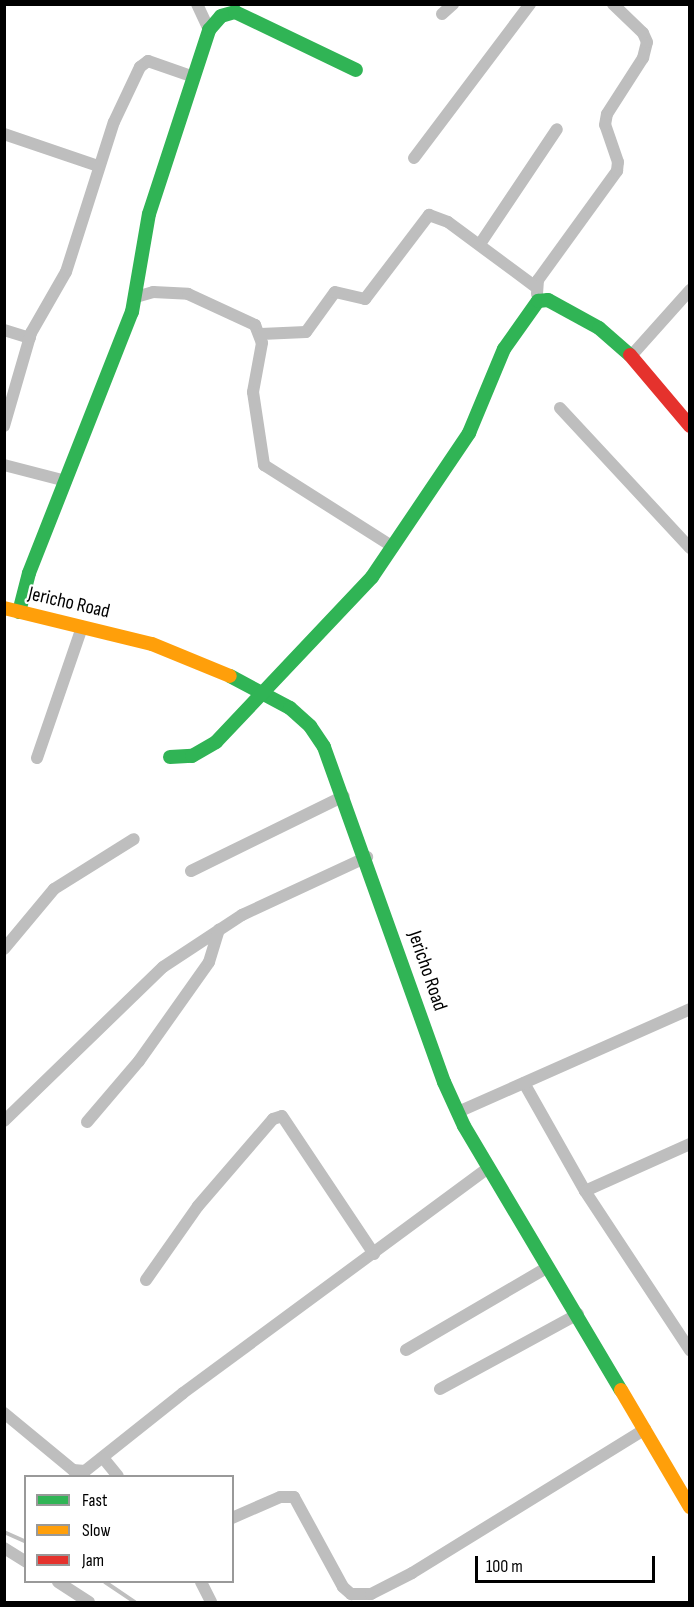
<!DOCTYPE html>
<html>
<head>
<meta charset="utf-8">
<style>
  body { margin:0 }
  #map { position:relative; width:694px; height:1607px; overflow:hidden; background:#fff; font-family:"Sofia Sans Condensed",sans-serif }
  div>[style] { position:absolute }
  .stream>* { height:4px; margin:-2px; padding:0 2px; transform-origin:2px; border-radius:2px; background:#bfbfbf }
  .street>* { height:12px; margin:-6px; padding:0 6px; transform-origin:6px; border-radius:6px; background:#bebebe }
  .fast>* { height:14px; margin:-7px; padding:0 7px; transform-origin:7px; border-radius:7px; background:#30b455 }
  .slow>* { height:14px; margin:-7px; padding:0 7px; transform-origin:7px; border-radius:7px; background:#ff9f0a }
  .jam>* { height:14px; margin:-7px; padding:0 7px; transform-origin:7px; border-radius:7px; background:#e5322d }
  span { translate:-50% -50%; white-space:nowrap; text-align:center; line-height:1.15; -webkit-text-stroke:4.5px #fff; paint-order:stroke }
  .street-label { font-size:20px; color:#000 }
  .frame { position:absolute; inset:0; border:6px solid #000; pointer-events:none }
  .legend { position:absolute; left:24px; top:1475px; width:210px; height:108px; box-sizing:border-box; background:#fff; border:2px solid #999; margin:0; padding:8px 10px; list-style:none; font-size:18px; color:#000 }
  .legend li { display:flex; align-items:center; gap:12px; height:30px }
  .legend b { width:30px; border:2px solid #999 }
  .scale { position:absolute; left:475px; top:1556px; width:180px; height:27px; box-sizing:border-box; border:3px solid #000; border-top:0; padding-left:8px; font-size:18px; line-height:21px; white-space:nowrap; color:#000; -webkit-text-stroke:4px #fff; paint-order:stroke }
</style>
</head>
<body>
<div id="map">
  <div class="stream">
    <div style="left:4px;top:1532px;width:24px;rotate:24deg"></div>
    <div style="left:105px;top:1582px;width:36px;rotate:34deg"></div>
  </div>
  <div class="street">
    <div style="left:197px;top:4px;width:29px;rotate:65deg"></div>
    <div style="left:442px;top:14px;width:15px;rotate:-42deg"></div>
    <div style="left:4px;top:134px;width:99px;rotate:18.8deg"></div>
    <div style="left:414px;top:158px;width:193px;rotate:-53deg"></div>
    <div style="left:480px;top:244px;width:138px;rotate:-56.2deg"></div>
    <div style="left:537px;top:294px;width:14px;rotate:-86deg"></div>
    <div style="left:538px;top:280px;width:135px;rotate:-54.1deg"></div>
    <div style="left:617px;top:171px;width:9px;rotate:-84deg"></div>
    <div style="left:618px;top:162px;width:39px;rotate:-109deg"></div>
    <div style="left:605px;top:125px;width:11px;rotate:-80deg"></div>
    <div style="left:607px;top:114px;width:67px;rotate:-57.3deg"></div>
    <div style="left:643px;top:58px;width:16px;rotate:-76deg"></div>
    <div style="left:647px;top:42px;width:10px;rotate:-114deg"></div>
    <div style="left:643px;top:33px;width:42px;rotate:-136deg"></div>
    <div style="left:136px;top:297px;width:18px;rotate:-16deg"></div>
    <div style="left:153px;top:292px;width:35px;rotate:3deg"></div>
    <div style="left:188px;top:294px;width:74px;rotate:24.8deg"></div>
    <div style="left:255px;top:325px;width:19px;rotate:69deg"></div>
    <div style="left:262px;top:343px;width:50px;rotate:100.4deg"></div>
    <div style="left:253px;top:392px;width:74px;rotate:81.4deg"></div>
    <div style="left:264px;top:465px;width:153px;rotate:32.4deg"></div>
    <div style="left:4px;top:330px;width:27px;rotate:17deg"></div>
    <div style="left:261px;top:334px;width:45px;rotate:-2.5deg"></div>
    <div style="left:306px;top:332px;width:49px;rotate:-54.1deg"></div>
    <div style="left:335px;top:292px;width:31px;rotate:13deg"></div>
    <div style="left:365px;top:299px;width:106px;rotate:-52.7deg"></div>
    <div style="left:429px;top:215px;width:20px;rotate:20deg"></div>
    <div style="left:448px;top:222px;width:109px;rotate:36.5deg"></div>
    <div style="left:631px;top:356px;width:89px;rotate:-48.2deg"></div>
    <div style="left:560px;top:408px;width:191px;rotate:47.1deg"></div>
    <div style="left:4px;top:426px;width:97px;rotate:-73.8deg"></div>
    <div style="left:31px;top:333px;width:70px;rotate:-60.2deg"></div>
    <div style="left:66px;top:272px;width:157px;rotate:-72.3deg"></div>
    <div style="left:114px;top:122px;width:61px;rotate:-64.7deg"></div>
    <div style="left:140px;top:67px;width:10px;rotate:-37deg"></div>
    <div style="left:148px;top:61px;width:49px;rotate:19.2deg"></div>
    <div style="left:4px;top:465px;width:64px;rotate:14.5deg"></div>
    <div style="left:37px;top:758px;width:139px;rotate:-71deg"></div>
    <div style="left:191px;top:871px;width:170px;rotate:-26.1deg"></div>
    <div style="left:4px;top:949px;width:78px;rotate:-50.2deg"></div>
    <div style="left:54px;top:889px;width:94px;rotate:-32deg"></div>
    <div style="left:524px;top:1083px;width:124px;rotate:60.5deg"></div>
    <div style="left:585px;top:1191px;width:115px;rotate:-24.1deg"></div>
    <div style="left:458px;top:1112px;width:254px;rotate:-23.9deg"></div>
    <div style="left:4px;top:1121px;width:221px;rotate:-44.1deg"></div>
    <div style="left:163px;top:967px;width:95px;rotate:-33.4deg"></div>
    <div style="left:242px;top:915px;width:138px;rotate:-24.9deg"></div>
    <div style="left:87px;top:1122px;width:80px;rotate:-49.6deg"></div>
    <div style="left:139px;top:1061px;width:121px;rotate:-54.7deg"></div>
    <div style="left:209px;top:962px;width:34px;rotate:-73deg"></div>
    <div style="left:585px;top:1191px;width:191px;rotate:56.6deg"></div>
    <div style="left:146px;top:1280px;width:90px;rotate:-54.9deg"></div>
    <div style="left:198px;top:1206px;width:115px;rotate:-49.2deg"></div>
    <div style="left:273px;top:1119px;width:9px;rotate:-18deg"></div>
    <div style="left:282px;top:1116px;width:166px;rotate:56.3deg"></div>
    <div style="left:406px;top:1350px;width:164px;rotate:-30.3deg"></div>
    <div style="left:440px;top:1389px;width:157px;rotate:-28.5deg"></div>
    <div style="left:4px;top:1413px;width:89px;rotate:39.6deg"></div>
    <div style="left:73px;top:1470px;width:12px;rotate:5deg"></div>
    <div style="left:85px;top:1471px;width:125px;rotate:-38.5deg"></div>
    <div style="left:183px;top:1393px;width:378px;rotate:-36.4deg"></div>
    <div style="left:104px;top:1459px;width:22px;rotate:51deg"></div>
    <div style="left:232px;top:1518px;width:52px;rotate:-23.6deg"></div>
    <div style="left:280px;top:1497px;width:14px"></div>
    <div style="left:294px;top:1497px;width:102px;rotate:61.4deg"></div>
    <div style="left:343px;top:1587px;width:11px;rotate:41deg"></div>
    <div style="left:351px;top:1594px;width:20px"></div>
    <div style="left:371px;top:1594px;width:46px;rotate:-27.1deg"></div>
    <div style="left:412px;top:1573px;width:274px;rotate:-31.7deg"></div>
    <div style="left:4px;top:1548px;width:26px;rotate:32deg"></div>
    <div style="left:58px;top:1582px;width:37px;rotate:33deg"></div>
    <div style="left:201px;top:1582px;width:22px;rotate:63deg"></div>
  </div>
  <div class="fast">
    <div style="left:19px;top:612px;width:40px;rotate:-75.6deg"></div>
    <div style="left:29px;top:573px;width:281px;rotate:-68.5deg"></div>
    <div style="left:132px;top:312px;width:99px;rotate:-80.2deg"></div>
    <div style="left:149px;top:214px;width:194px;rotate:-71.9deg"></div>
    <div style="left:209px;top:30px;width:18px;rotate:-49deg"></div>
    <div style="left:221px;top:16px;width:15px;rotate:-16deg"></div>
    <div style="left:235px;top:12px;width:134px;rotate:25.6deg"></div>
    <div style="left:230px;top:676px;width:68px;rotate:28.1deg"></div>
    <div style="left:290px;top:708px;width:27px;rotate:42deg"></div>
    <div style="left:310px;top:726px;width:25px;rotate:56deg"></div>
    <div style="left:324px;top:747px;width:356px;rotate:70.3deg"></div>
    <div style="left:444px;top:1082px;width:48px;rotate:65.6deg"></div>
    <div style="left:464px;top:1126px;width:307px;rotate:59.3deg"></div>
    <div style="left:170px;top:757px;width:22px;rotate:-3deg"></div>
    <div style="left:192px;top:756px;width:28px;rotate:-30deg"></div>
    <div style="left:216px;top:742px;width:227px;rotate:-46.6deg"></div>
    <div style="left:372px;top:577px;width:174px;rotate:-56deg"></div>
    <div style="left:469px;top:433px;width:91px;rotate:-67.4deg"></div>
    <div style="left:504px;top:349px;width:59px;rotate:-54.7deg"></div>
    <div style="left:538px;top:301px;width:10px;rotate:-6deg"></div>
    <div style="left:548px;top:300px;width:58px;rotate:28.8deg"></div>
    <div style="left:599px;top:328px;width:41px;rotate:41.1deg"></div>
  </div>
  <div class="slow">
    <div style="left:4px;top:608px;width:152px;rotate:13.7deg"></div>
    <div style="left:152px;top:644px;width:84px;rotate:22.3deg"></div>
    <div style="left:621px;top:1390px;width:136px;rotate:59.5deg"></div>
  </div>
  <div class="jam">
    <div style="left:630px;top:355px;width:93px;rotate:49.8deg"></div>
  </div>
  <div class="street-label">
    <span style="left:69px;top:603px;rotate:13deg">Jericho Road</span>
    <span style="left:427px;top:971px;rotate:71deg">Jericho Road</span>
  </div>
  <div class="frame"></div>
  <ul class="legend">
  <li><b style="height:8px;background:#30b455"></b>Fast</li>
  <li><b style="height:8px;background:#ff9f0a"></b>Slow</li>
  <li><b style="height:8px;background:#e5322d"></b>Jam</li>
  </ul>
  <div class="scale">100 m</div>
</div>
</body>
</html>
